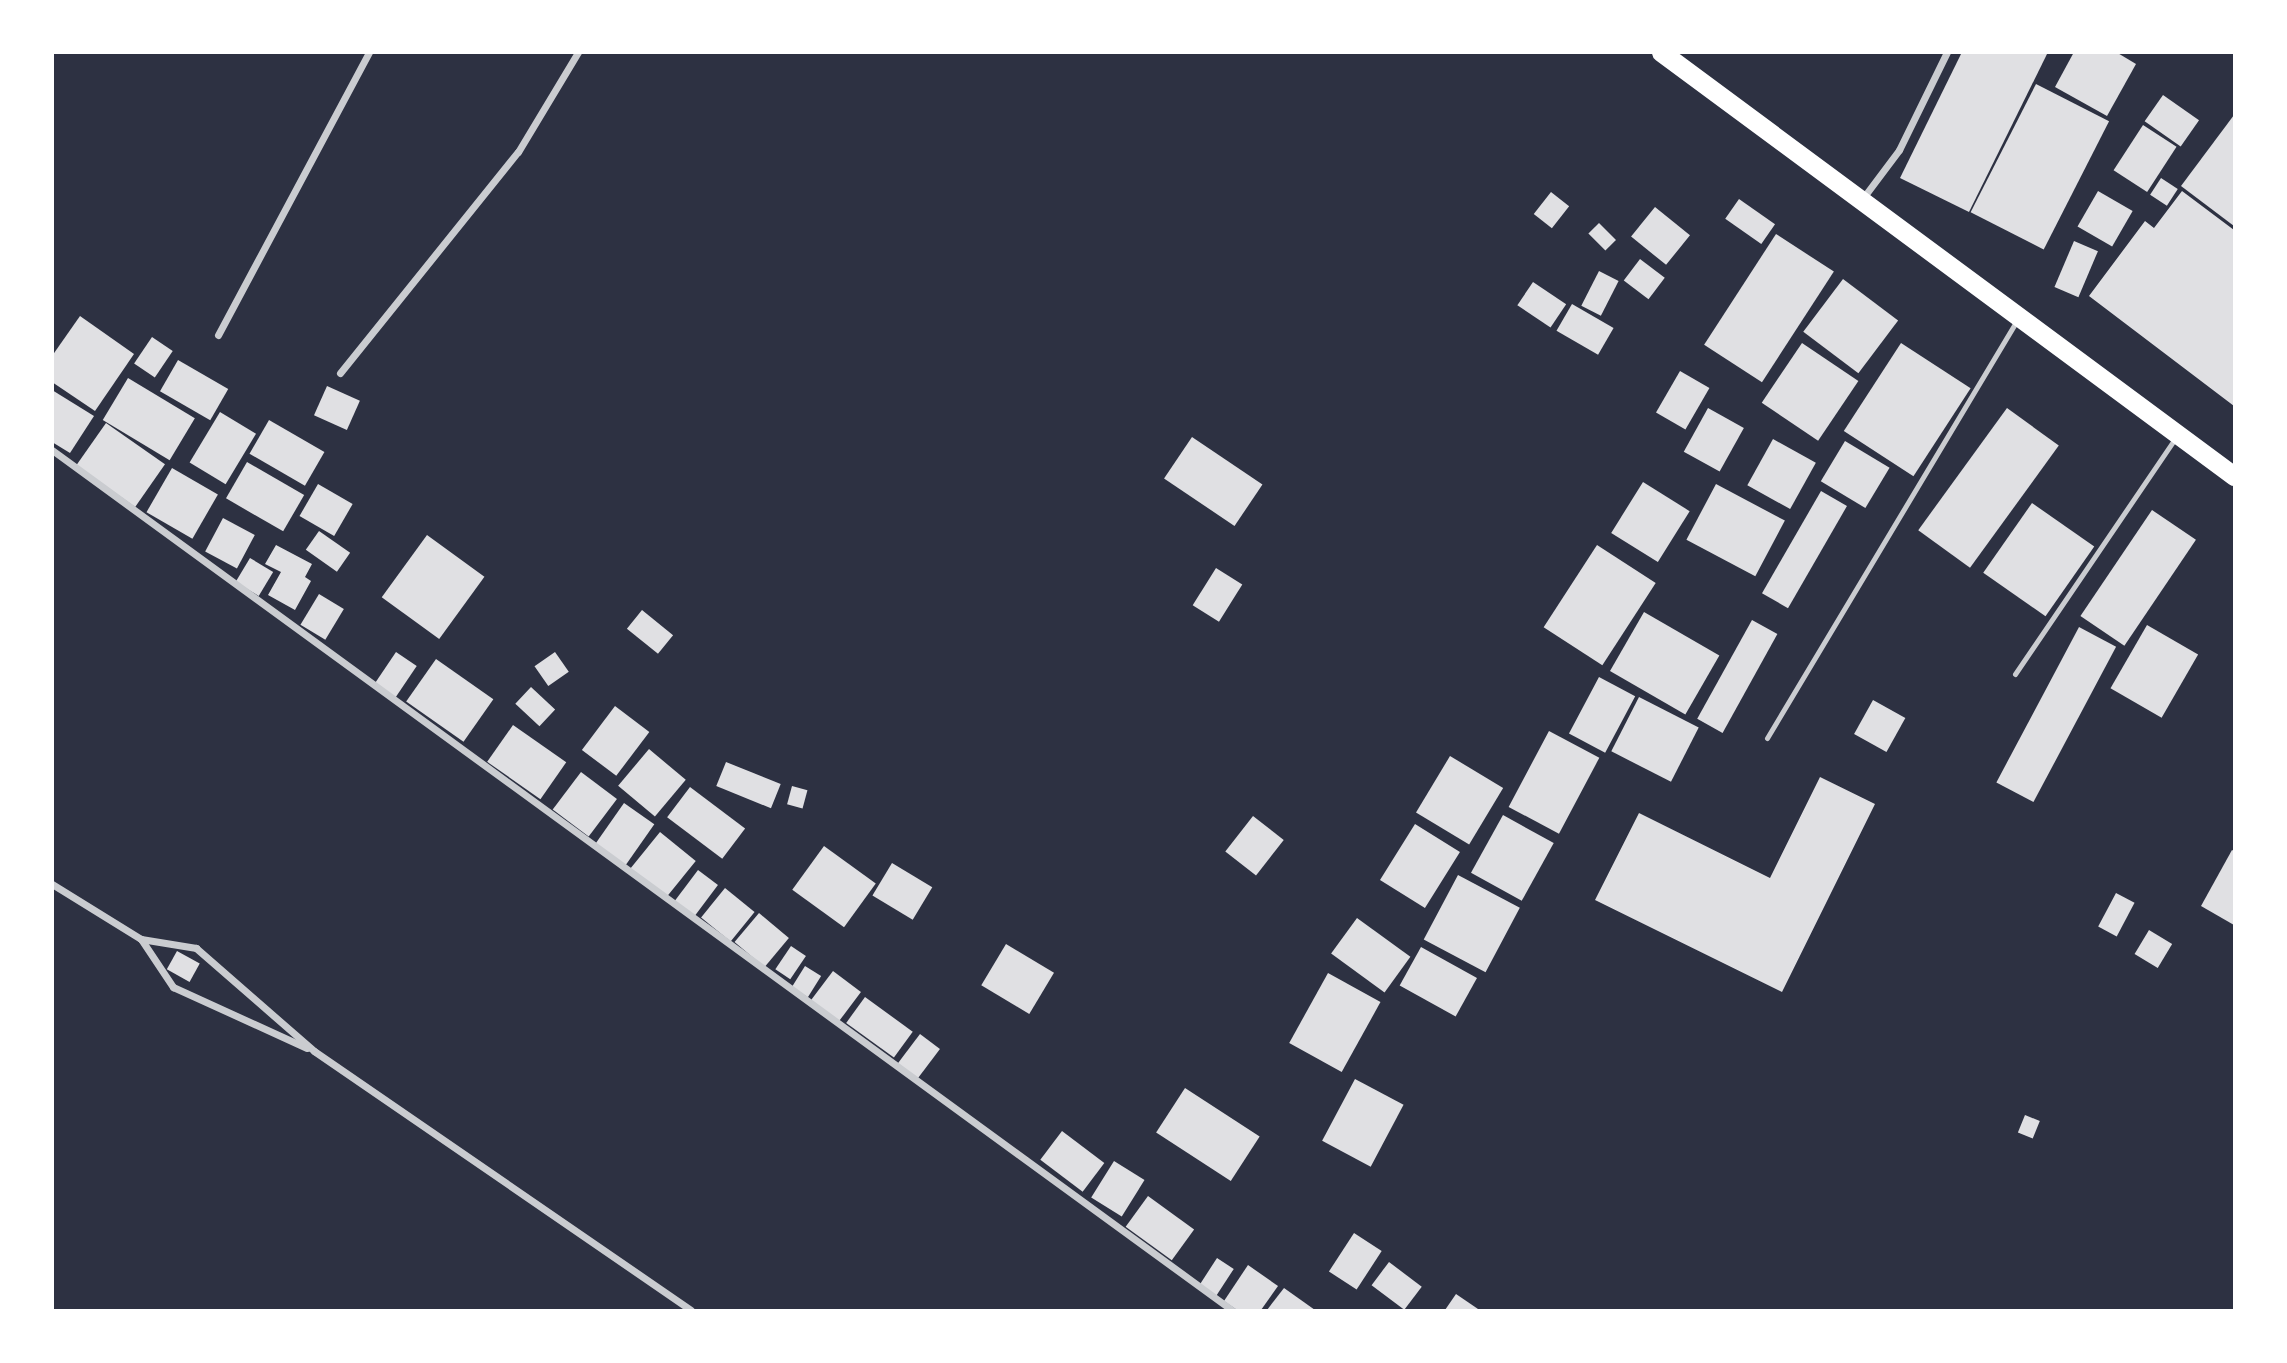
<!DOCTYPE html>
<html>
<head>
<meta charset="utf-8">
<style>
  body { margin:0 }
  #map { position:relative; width:2287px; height:1363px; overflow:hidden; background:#2d3142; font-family:Spectral,serif }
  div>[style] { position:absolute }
  .building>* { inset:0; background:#e0e0e3; transform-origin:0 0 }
  .service>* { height:5px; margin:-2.5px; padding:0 2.5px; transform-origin:2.5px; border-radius:2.5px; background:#caccd0 }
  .minor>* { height:7px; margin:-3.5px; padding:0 3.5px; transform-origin:3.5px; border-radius:3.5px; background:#caccd0 }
  .trunk>* { height:19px; margin:-9.5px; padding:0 9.5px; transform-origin:9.5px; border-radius:9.5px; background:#fff }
  span { translate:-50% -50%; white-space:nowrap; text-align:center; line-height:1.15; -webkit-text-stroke:7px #fff; paint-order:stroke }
  .frame { position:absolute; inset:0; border:54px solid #fff; pointer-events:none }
</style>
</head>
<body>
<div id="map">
  <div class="building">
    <div style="clip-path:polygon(1962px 52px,2048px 52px,1969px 212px,1900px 178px)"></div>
    <div style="clip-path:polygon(2074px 52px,2116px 52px,2136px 64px,2107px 116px,2055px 87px)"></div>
    <div style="left:2036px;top:84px;width:82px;height:144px;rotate:27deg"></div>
    <div style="left:2163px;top:95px;width:44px;height:32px;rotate:35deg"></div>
    <div style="clip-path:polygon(2234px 115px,2234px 226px,2181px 186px)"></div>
    <div style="left:2143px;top:125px;width:40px;height:54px;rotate:33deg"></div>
    <div style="left:2161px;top:178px;width:20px;height:20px;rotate:33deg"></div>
    <div style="left:2098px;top:191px;width:40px;height:41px;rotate:30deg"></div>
    <div style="clip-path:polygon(2182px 191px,2234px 230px,2234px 406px,2089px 296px,2145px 221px,2154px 228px)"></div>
    <div style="left:1551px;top:192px;width:23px;height:28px;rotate:38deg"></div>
    <div style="left:1739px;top:199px;width:44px;height:24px;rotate:35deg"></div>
    <div style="left:1655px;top:207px;width:45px;height:38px;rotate:39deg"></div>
    <div style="left:1599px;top:223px;width:24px;height:15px;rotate:45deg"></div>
    <div style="left:1776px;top:234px;width:69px;height:132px;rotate:33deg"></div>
    <div style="left:2074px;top:241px;width:26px;height:50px;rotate:23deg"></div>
    <div style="left:1640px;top:259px;width:31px;height:27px;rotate:37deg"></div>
    <div style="left:1599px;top:271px;width:22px;height:39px;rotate:27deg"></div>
    <div style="left:1843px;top:279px;width:69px;height:66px;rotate:37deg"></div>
    <div style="left:1533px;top:282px;width:40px;height:28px;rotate:34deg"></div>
    <div style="left:1572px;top:304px;width:48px;height:31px;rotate:30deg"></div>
    <div style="clip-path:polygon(80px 316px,134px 354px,95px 411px,52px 382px,52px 356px)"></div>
    <div style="left:152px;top:337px;width:25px;height:32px;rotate:34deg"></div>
    <div style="left:1802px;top:343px;width:68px;height:72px;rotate:34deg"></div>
    <div style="left:1901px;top:343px;width:83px;height:105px;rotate:33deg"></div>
    <div style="left:178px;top:360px;width:58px;height:36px;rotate:30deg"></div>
    <div style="left:1680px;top:371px;width:34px;height:48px;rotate:30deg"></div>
    <div style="left:128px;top:378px;width:78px;height:49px;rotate:31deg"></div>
    <div style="left:327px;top:386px;width:36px;height:32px;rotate:24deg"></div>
    <div style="clip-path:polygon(52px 390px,94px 416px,70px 453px,52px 442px)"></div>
    <div style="left:1708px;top:408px;width:41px;height:50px;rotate:29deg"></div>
    <div style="left:2007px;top:408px;width:64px;height:151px;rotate:36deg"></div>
    <div style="left:220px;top:412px;width:42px;height:59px;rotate:31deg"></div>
    <div style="left:269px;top:420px;width:64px;height:39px;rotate:30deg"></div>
    <div style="left:106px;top:423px;width:72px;height:52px;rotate:35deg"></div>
    <div style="left:1192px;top:437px;width:85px;height:50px;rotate:34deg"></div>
    <div style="left:1773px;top:439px;width:49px;height:53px;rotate:29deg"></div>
    <div style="left:1845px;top:441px;width:52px;height:47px;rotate:31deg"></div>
    <div style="left:247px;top:462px;width:66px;height:42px;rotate:30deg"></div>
    <div style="left:172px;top:468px;width:53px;height:51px;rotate:30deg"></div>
    <div style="left:1643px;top:482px;width:55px;height:60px;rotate:32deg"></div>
    <div style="left:318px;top:484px;width:40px;height:37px;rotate:30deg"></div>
    <div style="left:1716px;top:484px;width:78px;height:63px;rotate:28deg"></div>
    <div style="left:1821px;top:491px;width:30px;height:118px;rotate:30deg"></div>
    <div style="left:2032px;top:503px;width:76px;height:85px;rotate:35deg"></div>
    <div style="left:2152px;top:510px;width:53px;height:128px;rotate:34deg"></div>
    <div style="left:223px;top:518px;width:36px;height:38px;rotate:28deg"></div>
    <div style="left:319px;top:531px;width:38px;height:23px;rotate:35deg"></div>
    <div style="left:427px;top:535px;width:71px;height:77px;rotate:36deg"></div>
    <div style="clip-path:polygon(276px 545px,312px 564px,305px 577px,311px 581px,295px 610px,268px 595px,281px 572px,265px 564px)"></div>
    <div style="left:1597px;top:545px;width:70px;height:98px;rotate:33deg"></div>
    <div style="left:250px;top:558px;width:27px;height:28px;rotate:31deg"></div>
    <div style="left:1216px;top:568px;width:31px;height:44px;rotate:32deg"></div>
    <div style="left:319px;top:594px;width:29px;height:36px;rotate:31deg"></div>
    <div style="left:642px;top:610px;width:40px;height:24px;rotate:39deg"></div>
    <div style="left:1644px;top:612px;width:87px;height:68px;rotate:30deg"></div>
    <div style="left:1752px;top:620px;width:29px;height:113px;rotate:29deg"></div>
    <div style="left:2147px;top:625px;width:59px;height:73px;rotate:30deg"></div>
    <div style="left:2079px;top:627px;width:42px;height:176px;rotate:28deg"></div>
    <div style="left:396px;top:652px;width:25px;height:38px;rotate:34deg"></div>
    <div style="left:555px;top:652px;width:24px;height:25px;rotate:55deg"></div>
    <div style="left:436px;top:659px;width:70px;height:52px;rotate:35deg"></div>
    <div style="left:1599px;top:677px;width:41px;height:64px;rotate:28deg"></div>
    <div style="left:531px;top:687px;width:33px;height:23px;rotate:43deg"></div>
    <div style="left:1639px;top:697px;width:67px;height:61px;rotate:27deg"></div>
    <div style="left:1873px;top:700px;width:37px;height:39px;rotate:29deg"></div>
    <div style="left:615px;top:706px;width:43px;height:55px;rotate:37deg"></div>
    <div style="left:513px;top:725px;width:65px;height:45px;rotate:35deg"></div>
    <div style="left:1549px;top:731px;width:57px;height:86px;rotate:28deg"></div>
    <div style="left:649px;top:749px;width:48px;height:48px;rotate:40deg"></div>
    <div style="left:1450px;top:756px;width:62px;height:66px;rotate:31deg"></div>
    <div style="left:726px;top:762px;width:59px;height:26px;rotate:22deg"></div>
    <div style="left:581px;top:772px;width:45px;height:47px;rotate:37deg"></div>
    <div style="clip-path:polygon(1820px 777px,1875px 804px,1782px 992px,1595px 900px,1639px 813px,1770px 878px)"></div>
    <div style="left:792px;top:786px;width:16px;height:19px;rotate:15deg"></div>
    <div style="left:690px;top:787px;width:69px;height:38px;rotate:37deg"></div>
    <div style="left:624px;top:803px;width:37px;height:51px;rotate:35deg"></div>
    <div style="left:1503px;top:815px;width:58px;height:66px;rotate:29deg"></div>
    <div style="left:1253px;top:816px;width:39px;height:45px;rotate:38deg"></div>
    <div style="left:1415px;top:824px;width:53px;height:66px;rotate:32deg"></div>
    <div style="left:660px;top:832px;width:46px;height:47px;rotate:39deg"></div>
    <div style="left:824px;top:846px;width:64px;height:54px;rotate:36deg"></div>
    <div style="clip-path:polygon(2232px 850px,2234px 851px,2234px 925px,2201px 906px)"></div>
    <div style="left:892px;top:863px;width:47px;height:38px;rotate:31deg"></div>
    <div style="left:698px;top:870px;width:25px;height:39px;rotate:37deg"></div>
    <div style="left:1458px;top:875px;width:70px;height:73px;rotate:28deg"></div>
    <div style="left:725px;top:888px;width:38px;height:38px;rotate:39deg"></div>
    <div style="left:2116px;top:893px;width:21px;height:38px;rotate:28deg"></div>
    <div style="left:759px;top:913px;width:39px;height:38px;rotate:40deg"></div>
    <div style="left:1357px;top:918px;width:66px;height:44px;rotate:36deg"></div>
    <div style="left:2149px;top:930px;width:27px;height:28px;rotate:31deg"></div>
    <div style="left:1006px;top:944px;width:56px;height:48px;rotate:31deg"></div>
    <div style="left:791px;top:946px;width:18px;height:28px;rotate:34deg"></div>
    <div style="left:1421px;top:947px;width:64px;height:44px;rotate:29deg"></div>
    <div style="left:177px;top:951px;width:26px;height:21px;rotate:29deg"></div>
    <div style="left:805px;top:966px;width:19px;height:25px;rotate:32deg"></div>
    <div style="left:833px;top:971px;width:35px;height:37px;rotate:37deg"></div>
    <div style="left:1328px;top:973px;width:60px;height:80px;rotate:29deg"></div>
    <div style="left:865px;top:997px;width:59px;height:32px;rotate:36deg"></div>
    <div style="left:920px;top:1034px;width:25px;height:37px;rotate:37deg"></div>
    <div style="left:1355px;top:1079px;width:55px;height:70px;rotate:28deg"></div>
    <div style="left:1185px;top:1088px;width:89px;height:53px;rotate:33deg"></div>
    <div style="left:2025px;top:1115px;width:16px;height:19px;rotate:22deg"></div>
    <div style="left:1062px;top:1131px;width:53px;height:36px;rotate:37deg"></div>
    <div style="left:1114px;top:1161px;width:36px;height:43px;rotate:32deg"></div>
    <div style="left:1148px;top:1196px;width:57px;height:38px;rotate:36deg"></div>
    <div style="left:1354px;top:1233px;width:33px;height:46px;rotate:33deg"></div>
    <div style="left:1217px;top:1258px;width:20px;height:33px;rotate:33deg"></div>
    <div style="left:1389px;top:1262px;width:41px;height:29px;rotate:37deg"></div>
    <div style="clip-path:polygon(1248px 1265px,1278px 1286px,1261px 1310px,1237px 1310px,1224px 1301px)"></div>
    <div style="clip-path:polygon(1284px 1288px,1315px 1310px,1267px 1310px)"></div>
    <div style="clip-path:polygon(1456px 1294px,1478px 1309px,1477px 1310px,1445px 1310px)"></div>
  </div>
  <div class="service">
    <div style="left:2015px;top:674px;width:284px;rotate:-55.8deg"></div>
    <div style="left:1767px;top:738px;width:487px;rotate:-59.1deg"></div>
  </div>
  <div class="minor">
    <div style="left:1863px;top:198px;width:60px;rotate:-53.1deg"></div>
    <div style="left:1899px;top:150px;width:109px;rotate:-63.9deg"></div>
    <div style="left:218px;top:335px;width:321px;rotate:-61.9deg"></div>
    <div style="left:340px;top:373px;width:284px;rotate:-51.2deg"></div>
    <div style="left:518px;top:152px;width:117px;rotate:-59deg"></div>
    <div style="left:52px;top:450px;width:1460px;rotate:36.09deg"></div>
    <div style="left:52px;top:884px;width:105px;rotate:31.7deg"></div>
    <div style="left:141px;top:939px;width:56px;rotate:9.3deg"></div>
    <div style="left:196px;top:948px;width:157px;rotate:41.1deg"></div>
    <div style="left:314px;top:1051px;width:457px;rotate:34.5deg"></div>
    <div style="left:141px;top:939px;width:58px;rotate:56.3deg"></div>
    <div style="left:173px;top:987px;width:147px;rotate:24.5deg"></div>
  </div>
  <div class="trunk">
    <div style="left:1661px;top:52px;width:713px;rotate:36.5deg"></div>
  </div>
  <div class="frame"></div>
</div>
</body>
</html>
